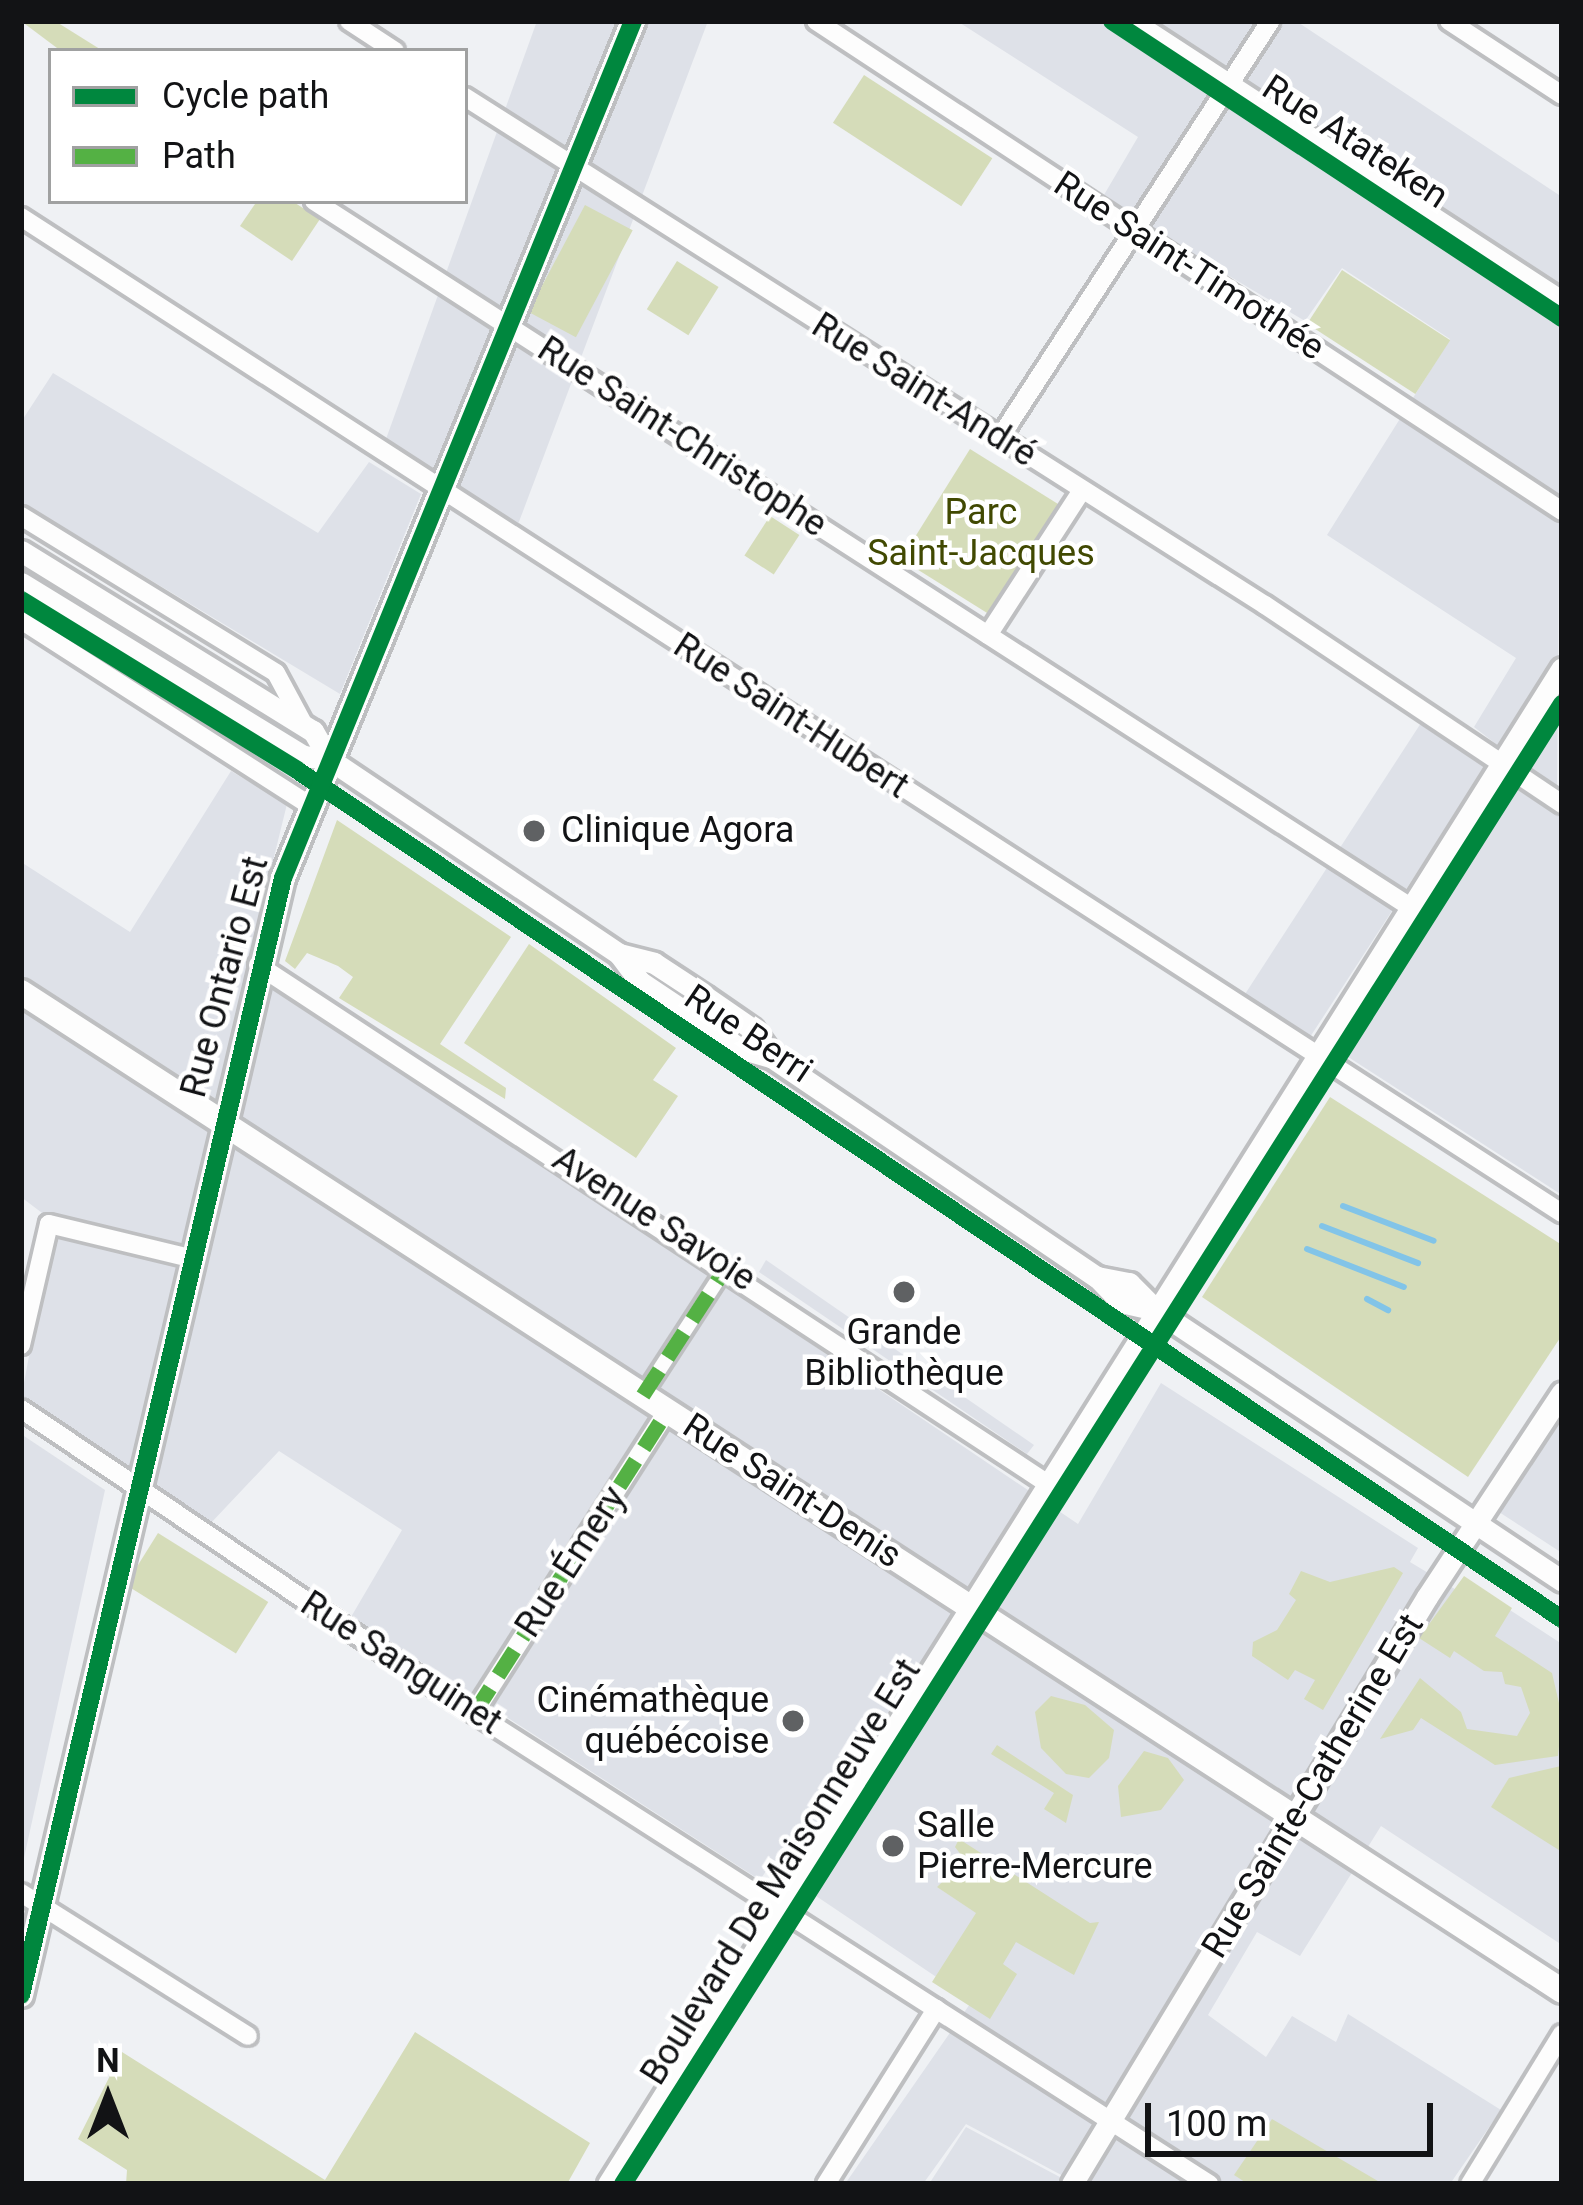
<!DOCTYPE html>
<html>
<head>
<meta charset="utf-8">
<style>
  body { margin:0 }
  #map { position:relative; width:1583px; height:2205px; overflow:hidden; background:#eff1f4; font-family:Roboto,sans-serif }
  div>[style] { position:absolute }
  .built>* { inset:0; background:#dee1e8; transform-origin:0 0 }
  .green>* { inset:0; background:#d5dcb9; transform-origin:0 0 }
  .stream>* { height:6px; margin:-3px; padding:0 3px; transform-origin:3px; border-radius:3px; background:#82c4e8 }
  .roads { filter:drop-shadow(3px 0 #bebfc1) drop-shadow(-3px 0 #bebfc1) drop-shadow(0 3px #bebfc1) drop-shadow(0 -3px #bebfc1) }
  .pedestrian>* { height:14px; margin:-7px; padding:0 7px; transform-origin:7px; border-radius:7px; background:#fdfdfd }
  .minor>* { height:18px; margin:-9px; padding:0 9px; transform-origin:9px; border-radius:9px; background:#fdfdfd }
  .tertiary>* { height:21px; margin:-10.5px; padding:0 10.5px; transform-origin:10.5px; border-radius:10.5px; background:#fdfdfd }
  .secondary>* { height:24px; margin:-12px; padding:0 12px; transform-origin:12px; border-radius:12px; background:#fdfdfd }
  .quiet>* { height:15px; margin-top:-7.5px; transform-origin:0; background:repeating-linear-gradient(90deg,#54b144 0 30px,transparent 0 45px) }
  .cycleway>* { height:18px; margin:-9px; padding:0 9px; transform-origin:9px; border-radius:9px; background:#00873e }
  .dots>* { width:33px; height:33px; translate:-50% -50%; box-sizing:border-box; border:6px solid #fff; border-radius:50% }
  span { translate:-50% -50%; white-space:nowrap; text-align:center; line-height:1.15; -webkit-text-stroke:9px #fff; paint-order:stroke }
  .street-label { font-size:36px; color:#121315 }
  .park-label { font-size:36px; color:#414902 }
  .poi-label { font-size:36px; color:#121315 }
  .left { translate:0 -50%; text-align:left }
  .right { translate:-100% -50%; text-align:right }
  .frame { position:absolute; inset:0; border:24px solid #121315; pointer-events:none }
  .legend { position:absolute; left:48px; top:48px; width:420px; height:156px; box-sizing:border-box; background:#fff; border:3px solid #a0a1a1; margin:0; padding:15px 21px; list-style:none; font-size:36px; color:#121315 }
  .legend li { display:flex; align-items:center; gap:24px; height:60px }
  .legend b { width:60px; border:3px solid #a0a1a1 }
  .north { position:absolute; left:48px; top:2037px; width:120px; height:120px; -webkit-text-stroke:9px #fff; paint-order:stroke; rotate:0deg; font-size:33px; font-weight:700; line-height:48px; text-align:center; color:#121315 }
  .north::after { content:''; display:block; margin:auto; width:42px; height:54px; background:#121315; clip-path:polygon(50% 0,100% 100%,50% 72%,0 100%) }
  .scale { position:absolute; left:1145px; top:2103px; width:288px; height:54px; box-sizing:border-box; border:6px solid #121315; border-top:0; padding-left:15px; font-size:36px; line-height:42px; white-space:nowrap; color:#121315; -webkit-text-stroke:9px #fff; paint-order:stroke }
</style>
</head>
<body>
<div id="map">
  <div class="built">
    <div style="clip-path:polygon(537px 21px,708px 21px,517px 527px,386px 439px)"></div>
    <div style="clip-path:polygon(957px 21px,1296px 21px,1562px 197px,1557px 791px,1474px 727px,1516px 658px,1327px 535px,1450px 339px,1342px 268px,1305px 321px,1101px 200px,1138px 137px)"></div>
    <div style="clip-path:polygon(53px 373px,318px 533px,369px 462px,421px 494px,340px 694px,21px 502px,21px 422px)"></div>
    <div style="left:1421px;top:723px;width:78px;height:323px;rotate:33deg"></div>
    <div style="clip-path:polygon(231px 771px,287px 804px,248px 963px,1078px 1524px,1161px 1383px,1418px 1548px,1410px 1562px,1463px 1594px,1473px 1586px,1562px 1644px,1562px 1945px,1381px 1826px,1300px 1956px,1257px 1932px,1208px 2015px,1266px 2057px,1292px 2016px,1336px 2042px,1348px 2014px,1501px 2110px,1450px 2184px,1078px 2184px,966px 2124px,923px 2184px,845px 2184px,972px 2001px,770px 1865px,760px 1880px,351px 1617px,402px 1530px,279px 1451px,210px 1524px,21px 1399px,54px 1222px,21px 1197px,21px 862px,130px 932px)"></div>
    <div style="clip-path:polygon(1513px 787px,1562px 818px,1562px 1195px,1342px 1053px)"></div>
    <div style="clip-path:polygon(766px 1260px,1034px 1445px,1027px 1454px,759px 1272px)"></div>
    <div style="clip-path:polygon(1562px 1414px,1562px 1553px,1499px 1512px)"></div>
    <div style="clip-path:polygon(21px 1434px,105px 1490px,22px 1867px,21px 1867px)"></div>
    <div style="clip-path:polygon(966px 2127px,1073px 2184px,929px 2184px)"></div>
  </div>
  <div class="green">
    <div style="clip-path:polygon(21px 21px,55px 21px,103px 51px,61px 51px)"></div>
    <div style="left:864px;top:75px;width:153px;height:57px;rotate:33deg"></div>
    <div style="clip-path:polygon(257px 201px,292px 201px,320px 219px,292px 261px,240px 226px)"></div>
    <div style="left:585px;top:205px;width:54px;height:121px;rotate:28deg"></div>
    <div style="left:677px;top:261px;width:49px;height:57px;rotate:32deg"></div>
    <div style="left:1342px;top:270px;width:129px;height:64px;rotate:33deg"></div>
    <div style="left:970px;top:449px;width:109px;height:130px;rotate:32deg"></div>
    <div style="left:770px;top:516px;width:35px;height:47px;rotate:33deg"></div>
    <div style="clip-path:polygon(337px 820px,511px 937px,440px 1044px,506px 1088px,505px 1099px,339px 998px,353px 977px,338px 966px,307px 953px,295px 969px,285px 961px)"></div>
    <div style="clip-path:polygon(529px 944px,676px 1048px,653px 1080px,678px 1096px,636px 1158px,464px 1043px)"></div>
    <div style="clip-path:polygon(1330px 1097px,1562px 1245px,1562px 1335px,1468px 1477px,1202px 1297px)"></div>
    <div style="left:158px;top:1533px;width:130px;height:61px;rotate:32deg"></div>
    <div style="clip-path:polygon(1394px 1567px,1403px 1573px,1323px 1710px,1304px 1699px,1315px 1680px,1295px 1670px,1288px 1680px,1252px 1656px,1253px 1642px,1277px 1630px,1296px 1600px,1289px 1594px,1301px 1571px,1330px 1582px)"></div>
    <div style="clip-path:polygon(1464px 1576px,1512px 1608px,1495px 1636px,1552px 1673px,1562px 1716px,1558px 1756px,1495px 1765px,1421px 1718px,1413px 1730px,1380px 1739px,1420px 1678px,1461px 1712px,1467px 1729px,1517px 1736px,1530px 1713px,1521px 1687px,1505px 1684px,1502px 1672px,1484px 1671px,1454px 1651px,1450px 1658px,1419px 1638px)"></div>
    <div style="clip-path:polygon(1051px 1696px,1085px 1705px,1114px 1730px,1109px 1758px,1089px 1778px,1066px 1774px,1041px 1748px,1035px 1712px)"></div>
    <div style="clip-path:polygon(997px 1745px,1073px 1795px,1066px 1823px,1044px 1809px,1054px 1793px,991px 1754px)"></div>
    <div style="clip-path:polygon(1144px 1751px,1168px 1758px,1184px 1780px,1161px 1810px,1121px 1817px,1118px 1786px)"></div>
    <div style="clip-path:polygon(1561px 1766px,1562px 1767px,1562px 1852px,1491px 1807px,1509px 1778px)"></div>
    <div style="clip-path:polygon(959px 1839px,1090px 1923px,1099px 1922px,1074px 1975px,1016px 1942px,1003px 1964px,1017px 1974px,990px 2019px,932px 1982px,976px 1913px,937px 1887px,965px 1860px,955px 1847px)"></div>
    <div style="clip-path:polygon(415px 2032px,590px 2143px,567px 2184px,126px 2184px,127px 2170px,78px 2139px,122px 2052px,325px 2180px)"></div>
    <div style="clip-path:polygon(1272px 2119px,1383px 2184px,1248px 2184px,1234px 2175px)"></div>
  </div>
  <div class="stream">
    <div style="left:1343px;top:1206px;width:97px;rotate:21deg"></div>
    <div style="left:1322px;top:1226px;width:103px;rotate:21.1deg"></div>
    <div style="left:1307px;top:1249px;width:104px;rotate:21.4deg"></div>
    <div style="left:1367px;top:1299px;width:24px;rotate:28deg"></div>
  </div>
  <div class="roads">
    <div class="pedestrian">
      <div style="left:643px;top:1395px;width:153px;rotate:-57deg"></div>
    </div>
    <div class="minor">
      <div style="left:349px;top:21px;width:55px;rotate:33.1deg"></div>
      <div style="left:816px;top:21px;width:893px;rotate:33.3deg"></div>
      <div style="left:1134px;top:21px;width:511px;rotate:33.1deg"></div>
      <div style="left:1449px;top:21px;width:135px;rotate:33.2deg"></div>
      <div style="left:465px;top:97px;width:948px;rotate:32.42deg"></div>
      <div style="left:1265px;top:605px;width:358px;rotate:33.8deg"></div>
      <div style="left:314px;top:201px;width:1306px;rotate:32.78deg"></div>
      <div style="left:21px;top:217px;width:1835px;rotate:32.88deg"></div>
      <div style="left:999px;top:439px;width:498px;rotate:-57deg"></div>
      <div style="left:21px;top:516px;width:299px;rotate:31.6deg"></div>
      <div style="left:276px;top:673px;width:59px;rotate:61.7deg"></div>
      <div style="left:21px;top:620px;width:342px;rotate:32.7deg"></div>
      <div style="left:988px;top:635px;width:173px;rotate:-57deg"></div>
      <div style="left:258px;top:965px;width:942px;rotate:33.3deg"></div>
      <div style="left:21px;top:1345px;width:124px;rotate:-77deg"></div>
      <div style="left:49px;top:1224px;width:145px;rotate:13.6deg"></div>
      <div style="left:21px;top:1409px;width:516px;rotate:33.94deg"></div>
      <div style="left:449px;top:1697px;width:903px;rotate:32.65deg"></div>
      <div style="left:474px;top:1713px;width:358px;rotate:-57.4deg"></div>
      <div style="left:21px;top:1893px;width:268px;rotate:32.2deg"></div>
      <div style="left:826px;top:2184px;width:207px;rotate:-57.8deg"></div>
      <div style="left:1470px;top:2184px;width:176px;rotate:-58.5deg"></div>
    </div>
    <div class="tertiary">
      <div style="left:21px;top:551px;width:343px;rotate:31.7deg"></div>
      <div style="left:313px;top:731px;width:32px;rotate:60deg"></div>
      <div style="left:21px;top:583px;width:331px;rotate:31.5deg"></div>
      <div style="left:303px;top:756px;width:26px;rotate:7deg"></div>
      <div style="left:329px;top:759px;width:349px;rotate:33.9deg"></div>
      <div style="left:619px;top:954px;width:34px;rotate:53deg"></div>
      <div style="left:639px;top:981px;width:120px;rotate:33.8deg"></div>
      <div style="left:739px;top:1048px;width:35px;rotate:16deg"></div>
      <div style="left:773px;top:1058px;width:391px;rotate:34.1deg"></div>
      <div style="left:1097px;top:1277px;width:35px;rotate:46deg"></div>
      <div style="left:1121px;top:1302px;width:36px;rotate:13deg"></div>
      <div style="left:619px;top:954px;width:36px;rotate:14deg"></div>
      <div style="left:654px;top:963px;width:62px;rotate:33.2deg"></div>
      <div style="left:706px;top:997px;width:56px;rotate:34.8deg"></div>
      <div style="left:752px;top:1029px;width:36px;rotate:54deg"></div>
      <div style="left:1097px;top:1277px;width:33px;rotate:11deg"></div>
      <div style="left:1129px;top:1283px;width:38px;rotate:45deg"></div>
      <div style="left:1156px;top:1310px;width:488px;rotate:33.7deg"></div>
      <div style="left:608px;top:2184px;width:1791px;rotate:-57.82deg"></div>
      <div style="left:1072px;top:2184px;width:686px;rotate:-58.84deg"></div>
      <div style="left:1427px;top:1597px;width:245px;rotate:-56.6deg"></div>
    </div>
    <div class="secondary">
      <div style="left:21px;top:992px;width:1836px;rotate:32.95deg"></div>
      <div style="left:21px;top:1995px;width:1147px;rotate:-76.8deg"></div>
      <div style="left:283px;top:878px;width:926px;rotate:-67.78deg"></div>
    </div>
  </div>
  <div class="quiet">
    <div style="left:643px;top:1395px;width:153px;rotate:-57deg"></div>
    <div style="left:474px;top:1713px;width:358px;rotate:-57.4deg"></div>
  </div>
  <div class="cycleway">
    <div style="left:1112px;top:21px;width:539px;rotate:33.42deg"></div>
    <div style="left:21px;top:600px;width:324px;rotate:31.6deg"></div>
    <div style="left:297px;top:770px;width:1523px;rotate:33.87deg"></div>
    <div style="left:21px;top:1995px;width:1147px;rotate:-76.8deg"></div>
    <div style="left:283px;top:878px;width:926px;rotate:-67.78deg"></div>
    <div style="left:623px;top:2184px;width:1753px;rotate:-57.61deg"></div>
  </div>
  <div class="dots">
    <div style="left:534px;top:831px;background:#5f6163"></div>
    <div style="left:904px;top:1292px;background:#5f6163"></div>
    <div style="left:793px;top:1721px;background:#5f6163"></div>
    <div style="left:893px;top:1846px;background:#5f6163"></div>
  </div>
  <div class="street-label">
    <span style="left:1355px;top:142px;rotate:33deg">Rue Atateken</span>
    <span style="left:1189px;top:266px;rotate:33deg">Rue Saint-Timothée</span>
    <span style="left:924px;top:390px;rotate:32deg">Rue Saint-André</span>
    <span style="left:682px;top:437px;rotate:33deg">Rue Saint-Christophe</span>
    <span style="left:791px;top:716px;rotate:33deg">Rue Saint-Hubert</span>
    <span style="left:225px;top:977px;rotate:-75deg">Rue Ontario Est</span>
    <span style="left:748px;top:1034px;rotate:34deg">Rue Berri</span>
    <span style="left:654px;top:1219px;rotate:33deg">Avenue Savoie</span>
    <span style="left:792px;top:1491px;rotate:33deg">Rue Saint-Denis</span>
    <span style="left:571px;top:1562px;rotate:-57deg">Rue Émery</span>
    <span style="left:401px;top:1663px;rotate:33deg">Rue Sanguinet</span>
    <span style="left:1313px;top:1786px;rotate:-59deg">Rue Sainte-Catherine Est</span>
    <span style="left:781px;top:1872px;rotate:-58deg">Boulevard De Maisonneuve Est</span>
  </div>
  <div class="park-label">
    <span style="left:981px;top:533px">Parc<br>Saint-Jacques</span>
  </div>
  <div class="poi-label">
    <span class="left" style="left:561px;top:831px">Clinique Agora</span>
    <span style="left:904px;top:1353px">Grande<br>Bibliothèque</span>
    <span class="right" style="left:769px;top:1721px">Cinémathèque<br>québécoise</span>
    <span class="left" style="left:917px;top:1846px">Salle<br>Pierre-Mercure</span>
  </div>
  <div class="frame"></div>
  <ul class="legend">
  <li><b style="height:15px;background:#00873e"></b>Cycle path</li>
  <li><b style="height:15px;background:#54b144"></b>Path</li>
  </ul>
  <div class="north">N</div>
  <div class="scale">100 m</div>
</div>
</body>
</html>
